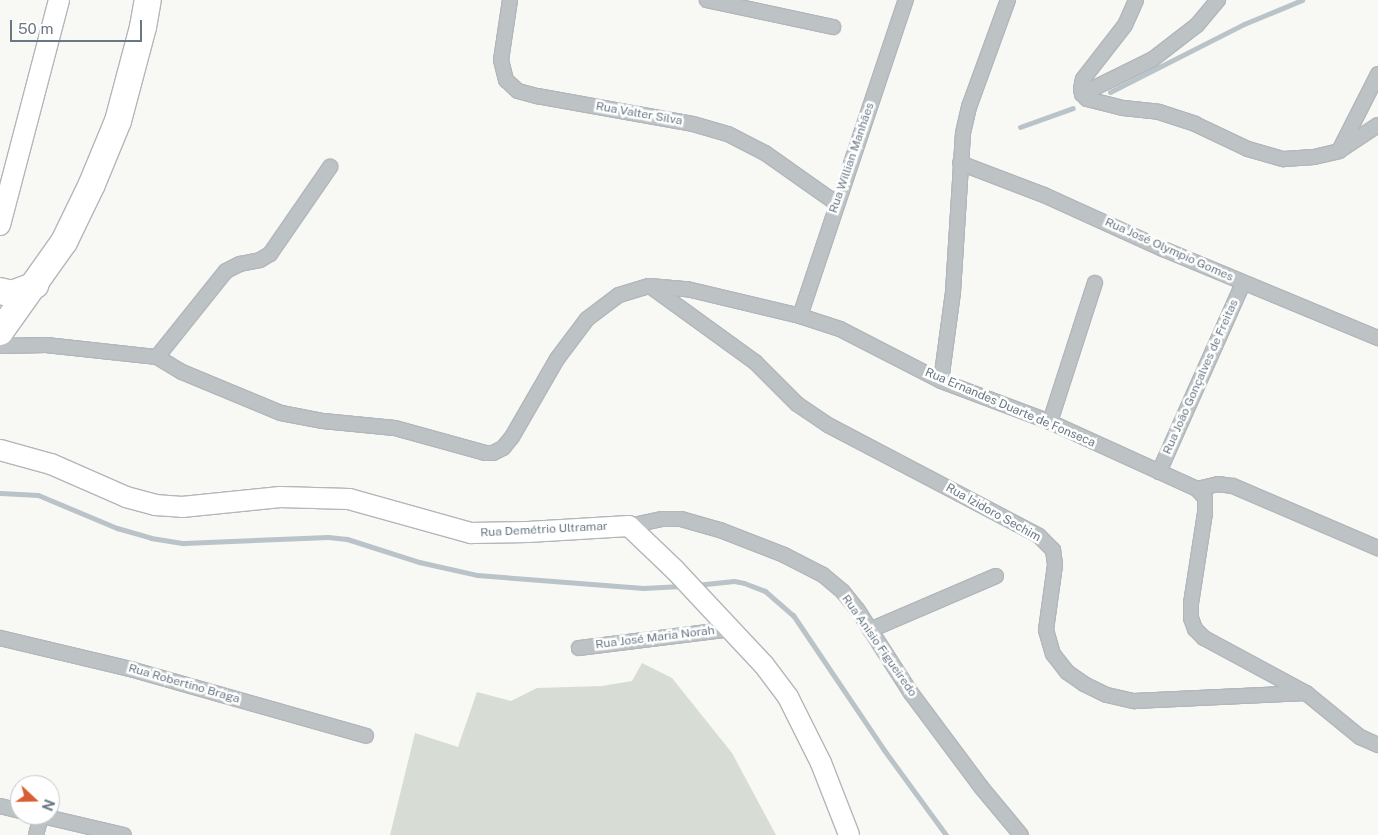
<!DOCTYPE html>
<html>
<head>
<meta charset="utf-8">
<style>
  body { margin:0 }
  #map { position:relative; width:1378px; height:835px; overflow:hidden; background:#f8f8f5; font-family:"Public Sans",sans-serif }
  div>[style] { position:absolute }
  .green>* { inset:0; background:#d7dcd5 }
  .stream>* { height:5px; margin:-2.5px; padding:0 2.5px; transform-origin:2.5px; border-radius:2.5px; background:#b9c3c8 }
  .roads { filter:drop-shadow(1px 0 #b2b7bc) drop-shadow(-1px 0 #b2b7bc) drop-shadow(0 1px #b2b7bc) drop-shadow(0 -1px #b2b7bc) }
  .street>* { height:14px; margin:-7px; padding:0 7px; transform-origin:7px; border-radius:7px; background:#bdc2c5 }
  .secondary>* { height:20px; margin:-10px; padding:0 10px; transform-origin:10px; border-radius:10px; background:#fff }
  .highway>* { height:26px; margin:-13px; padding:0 13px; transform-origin:13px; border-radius:13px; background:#fff }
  span { translate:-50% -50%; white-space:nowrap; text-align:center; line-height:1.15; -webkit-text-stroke:5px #fff; paint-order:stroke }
  .street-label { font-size:12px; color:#697884 }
  .north { position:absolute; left:10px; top:775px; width:50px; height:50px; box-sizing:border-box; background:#fff; border:1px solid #c3c9ce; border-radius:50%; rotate:111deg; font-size:14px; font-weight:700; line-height:20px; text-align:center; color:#697884 }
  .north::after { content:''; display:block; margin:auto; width:18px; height:22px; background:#d95d34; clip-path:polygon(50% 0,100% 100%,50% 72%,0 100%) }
  .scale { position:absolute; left:10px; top:20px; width:132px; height:22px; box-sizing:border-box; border:2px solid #697884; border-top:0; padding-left:6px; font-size:15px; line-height:18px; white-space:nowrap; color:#697884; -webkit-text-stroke:4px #fff; paint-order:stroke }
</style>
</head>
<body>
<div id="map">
  <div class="green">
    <div style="clip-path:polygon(642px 663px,672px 678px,732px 753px,776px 835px,390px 835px,415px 733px,458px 747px,477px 692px,511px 701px,537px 688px,602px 686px,632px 681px)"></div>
  </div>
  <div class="stream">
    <div style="left:1110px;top:92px;width:150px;rotate:-26.9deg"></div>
    <div style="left:1244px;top:24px;width:63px;rotate:-22.5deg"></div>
    <div style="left:1020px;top:127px;width:56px;rotate:-19.7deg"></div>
    <div style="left:0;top:493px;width:38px;rotate:3deg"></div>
    <div style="left:38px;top:495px;width:86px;rotate:22.7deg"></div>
    <div style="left:117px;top:528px;width:35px;rotate:16deg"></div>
    <div style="left:151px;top:538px;width:33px;rotate:9deg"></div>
    <div style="left:184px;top:543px;width:144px;rotate:-2.4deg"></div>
    <div style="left:328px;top:537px;width:19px;rotate:6deg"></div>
    <div style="left:347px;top:539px;width:76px;rotate:17.7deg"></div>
    <div style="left:419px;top:562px;width:59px;rotate:12.6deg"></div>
    <div style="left:477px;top:575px;width:167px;rotate:4.5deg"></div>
    <div style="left:643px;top:588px;width:39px;rotate:-3deg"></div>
    <div style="left:696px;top:585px;width:38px;rotate:-6deg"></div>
    <div style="left:734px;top:581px;width:10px;rotate:11deg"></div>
    <div style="left:744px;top:583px;width:22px;rotate:21deg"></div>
    <div style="left:765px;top:591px;width:37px;rotate:41deg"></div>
    <div style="left:793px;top:615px;width:163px;rotate:56deg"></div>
    <div style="left:884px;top:750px;width:105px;rotate:53.9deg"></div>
  </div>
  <div class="roads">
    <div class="street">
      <div style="left:510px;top:0;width:61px;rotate:98.5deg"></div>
      <div style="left:501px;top:60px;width:21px;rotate:76deg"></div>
      <div style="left:506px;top:80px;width:16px;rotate:43deg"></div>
      <div style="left:518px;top:91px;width:20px;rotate:15deg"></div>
      <div style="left:537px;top:96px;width:158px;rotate:10.2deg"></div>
      <div style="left:693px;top:124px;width:36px;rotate:16deg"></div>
      <div style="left:728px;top:134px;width:42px;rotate:27.2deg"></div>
      <div style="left:765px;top:153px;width:87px;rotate:35.2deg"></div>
      <div style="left:707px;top:0;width:129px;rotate:12.1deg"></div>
      <div style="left:1082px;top:94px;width:7px;rotate:45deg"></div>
      <div style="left:1087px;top:99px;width:37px;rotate:14deg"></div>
      <div style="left:1123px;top:108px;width:36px;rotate:6deg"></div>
      <div style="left:1159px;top:112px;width:38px;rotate:18deg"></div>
      <div style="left:1195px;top:124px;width:59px;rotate:25.3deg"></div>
      <div style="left:1248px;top:149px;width:37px;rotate:16deg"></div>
      <div style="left:1284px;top:159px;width:30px;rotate:-4deg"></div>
      <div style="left:1314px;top:157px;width:26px;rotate:-13deg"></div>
      <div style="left:1339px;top:151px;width:47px;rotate:-33.7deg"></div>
      <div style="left:1082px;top:94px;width:79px;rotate:-26.2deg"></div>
      <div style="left:1153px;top:59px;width:56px;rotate:-37.7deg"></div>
      <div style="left:1197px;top:25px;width:33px;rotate:-50deg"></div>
      <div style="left:1082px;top:94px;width:5px;rotate:-101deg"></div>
      <div style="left:1081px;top:89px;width:10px;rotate:-79deg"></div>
      <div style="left:1083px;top:79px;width:68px;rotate:-52.1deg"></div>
      <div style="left:1125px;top:25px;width:27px;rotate:-66deg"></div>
      <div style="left:1340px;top:149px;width:84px;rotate:-63.1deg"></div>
      <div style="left:960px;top:163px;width:90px;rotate:20.9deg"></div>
      <div style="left:1044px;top:195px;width:131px;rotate:24.4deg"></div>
      <div style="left:1163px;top:249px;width:233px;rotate:22.5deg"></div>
      <div style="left:650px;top:286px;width:130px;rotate:35.9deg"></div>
      <div style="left:755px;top:362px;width:59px;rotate:45deg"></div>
      <div style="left:797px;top:404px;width:37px;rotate:34deg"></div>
      <div style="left:828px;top:425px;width:238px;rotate:27.7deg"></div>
      <div style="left:1039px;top:536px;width:20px;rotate:45deg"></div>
      <div style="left:1053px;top:550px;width:15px;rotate:82deg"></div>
      <div style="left:1055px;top:565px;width:66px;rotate:97.9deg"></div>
      <div style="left:1046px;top:630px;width:25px;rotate:74deg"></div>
      <div style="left:1053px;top:654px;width:23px;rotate:52deg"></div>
      <div style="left:1067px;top:672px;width:21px;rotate:35deg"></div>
      <div style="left:1084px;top:684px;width:25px;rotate:26deg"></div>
      <div style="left:1107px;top:695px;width:28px;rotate:13deg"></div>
      <div style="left:1134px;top:701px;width:172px;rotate:-2.7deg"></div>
      <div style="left:1306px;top:693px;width:70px;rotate:39.2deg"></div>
      <div style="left:1360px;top:737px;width:20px;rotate:24deg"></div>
      <div style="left:800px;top:316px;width:333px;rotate:-71.5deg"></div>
      <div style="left:0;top:346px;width:46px;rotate:-1.2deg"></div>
      <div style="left:46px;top:345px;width:112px;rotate:6.2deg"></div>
      <div style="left:157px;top:357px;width:29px;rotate:31deg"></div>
      <div style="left:182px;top:372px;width:107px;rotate:22.5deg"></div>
      <div style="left:281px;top:413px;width:43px;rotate:10.8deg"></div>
      <div style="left:323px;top:421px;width:72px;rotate:5.6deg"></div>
      <div style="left:395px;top:428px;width:93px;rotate:15.5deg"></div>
      <div style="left:485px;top:453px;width:8px"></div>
      <div style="left:493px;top:453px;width:11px;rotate:-27deg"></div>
      <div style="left:503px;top:448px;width:14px;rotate:-51deg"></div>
      <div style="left:512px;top:437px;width:90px;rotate:-60deg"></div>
      <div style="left:557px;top:359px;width:50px;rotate:-53.1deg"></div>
      <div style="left:587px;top:319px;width:40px;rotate:-37deg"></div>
      <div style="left:619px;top:295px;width:31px;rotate:-17deg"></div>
      <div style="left:649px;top:286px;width:38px;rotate:5deg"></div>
      <div style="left:687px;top:289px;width:116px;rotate:13.4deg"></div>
      <div style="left:800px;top:316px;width:42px;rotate:18deg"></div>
      <div style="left:840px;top:329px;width:114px;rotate:27.2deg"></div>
      <div style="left:941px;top:381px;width:116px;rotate:20.6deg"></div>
      <div style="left:1050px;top:422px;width:162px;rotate:24.5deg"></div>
      <div style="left:1197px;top:489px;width:12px;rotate:48deg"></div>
      <div style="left:1205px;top:498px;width:15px;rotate:90deg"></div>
      <div style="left:1205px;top:513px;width:91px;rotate:98.8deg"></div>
      <div style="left:1191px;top:603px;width:15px;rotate:90deg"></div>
      <div style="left:1191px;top:618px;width:12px;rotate:70deg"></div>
      <div style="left:1195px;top:629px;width:13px;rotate:45deg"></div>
      <div style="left:1204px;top:638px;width:116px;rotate:28.3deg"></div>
      <div style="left:157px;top:357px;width:110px;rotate:-51.3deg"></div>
      <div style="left:226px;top:271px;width:16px;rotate:-27deg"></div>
      <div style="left:240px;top:264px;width:20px;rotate:-11deg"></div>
      <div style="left:260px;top:260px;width:12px;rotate:-31deg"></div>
      <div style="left:270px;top:254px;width:106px;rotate:-55.4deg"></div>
      <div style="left:941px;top:381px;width:90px;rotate:-82.3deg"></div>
      <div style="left:953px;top:292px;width:159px;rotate:-86.4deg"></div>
      <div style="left:963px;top:133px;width:27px;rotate:-77deg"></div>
      <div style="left:969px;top:107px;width:114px;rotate:-70deg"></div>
      <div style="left:1050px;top:422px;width:146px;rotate:-72.1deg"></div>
      <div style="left:1159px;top:472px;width:207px;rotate:-66deg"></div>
      <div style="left:1197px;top:489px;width:22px;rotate:-13deg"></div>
      <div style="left:1218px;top:484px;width:15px;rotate:8deg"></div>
      <div style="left:1233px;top:486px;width:158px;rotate:23.2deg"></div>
      <div style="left:629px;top:526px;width:34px;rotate:-12deg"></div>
      <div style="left:662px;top:519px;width:19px"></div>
      <div style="left:681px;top:519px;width:41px;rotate:15.8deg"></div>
      <div style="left:720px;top:530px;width:69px;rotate:21.3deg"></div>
      <div style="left:784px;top:555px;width:44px;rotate:27.1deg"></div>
      <div style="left:823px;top:575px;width:26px;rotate:40deg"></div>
      <div style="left:843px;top:592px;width:22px;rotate:51deg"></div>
      <div style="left:857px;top:609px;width:100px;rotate:57.3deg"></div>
      <div style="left:911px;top:693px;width:117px;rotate:53.3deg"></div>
      <div style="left:981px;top:787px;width:62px;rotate:50.2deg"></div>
      <div style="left:870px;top:630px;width:137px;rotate:-23.2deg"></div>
      <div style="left:0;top:638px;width:134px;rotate:13.4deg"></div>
      <div style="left:130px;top:669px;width:245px;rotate:15.8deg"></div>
      <div style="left:579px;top:648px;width:153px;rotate:-7.1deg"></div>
      <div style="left:0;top:806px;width:21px;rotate:14deg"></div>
      <div style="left:38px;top:815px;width:88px;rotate:13.1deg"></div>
      <div style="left:36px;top:835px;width:20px;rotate:-75deg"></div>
    </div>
    <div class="secondary">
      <div style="left:0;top:225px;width:233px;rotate:-75.3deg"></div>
      <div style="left:0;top:450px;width:53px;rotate:15.4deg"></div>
      <div style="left:51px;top:464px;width:82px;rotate:23.7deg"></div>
      <div style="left:126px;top:497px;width:30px;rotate:15deg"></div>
      <div style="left:155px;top:505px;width:27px;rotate:4deg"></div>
      <div style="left:182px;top:507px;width:99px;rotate:-5.8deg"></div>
      <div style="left:280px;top:497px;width:69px;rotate:1.7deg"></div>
      <div style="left:349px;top:499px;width:127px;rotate:15.6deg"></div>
      <div style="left:471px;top:533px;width:57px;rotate:-1deg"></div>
      <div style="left:528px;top:532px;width:101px;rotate:-3.4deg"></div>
      <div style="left:629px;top:526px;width:64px;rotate:43.7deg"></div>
      <div style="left:675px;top:570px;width:130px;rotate:46.9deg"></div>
      <div style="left:764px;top:665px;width:40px;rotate:53deg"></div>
      <div style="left:788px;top:697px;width:74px;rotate:63.4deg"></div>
      <div style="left:821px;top:763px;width:77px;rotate:68.7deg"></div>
    </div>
    <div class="highway">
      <div style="left:0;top:291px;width:12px;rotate:14deg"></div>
      <div style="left:12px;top:294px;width:25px;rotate:-21deg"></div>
      <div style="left:0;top:332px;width:110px;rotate:-54.6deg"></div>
      <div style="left:64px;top:242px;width:64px;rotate:-64.2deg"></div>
      <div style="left:92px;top:184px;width:68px;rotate:-67.6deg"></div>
      <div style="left:118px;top:121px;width:97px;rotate:-75.1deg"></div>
      <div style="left:143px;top:27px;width:27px;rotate:-80deg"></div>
    </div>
  </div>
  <div class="street-label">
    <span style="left:639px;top:114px;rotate:10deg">Rua Valter Silva</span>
    <span style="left:852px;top:158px;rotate:-71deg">Rua Willian Manhães</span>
    <span style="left:1169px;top:250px;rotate:24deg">Rua José Olympio Gomes</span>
    <span style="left:1201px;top:377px;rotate:-66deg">Rua João Gonçalves de Freitas</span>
    <span style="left:1010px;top:408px;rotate:23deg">Rua Ernandes Duarte de Fonseca</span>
    <span style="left:993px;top:513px;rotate:29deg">Rua Izidoro Sechim</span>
    <span style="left:544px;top:530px;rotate:-3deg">Rua Demétrio Ultramar</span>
    <span style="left:655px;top:638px;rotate:-7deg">Rua José Maria Norah</span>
    <span style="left:879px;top:646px;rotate:55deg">Rua Anisio Figueiredo</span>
    <span style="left:184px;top:684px;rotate:16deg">Rua Robertino Braga</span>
  </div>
  <div class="north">N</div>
  <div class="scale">50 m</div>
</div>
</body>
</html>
